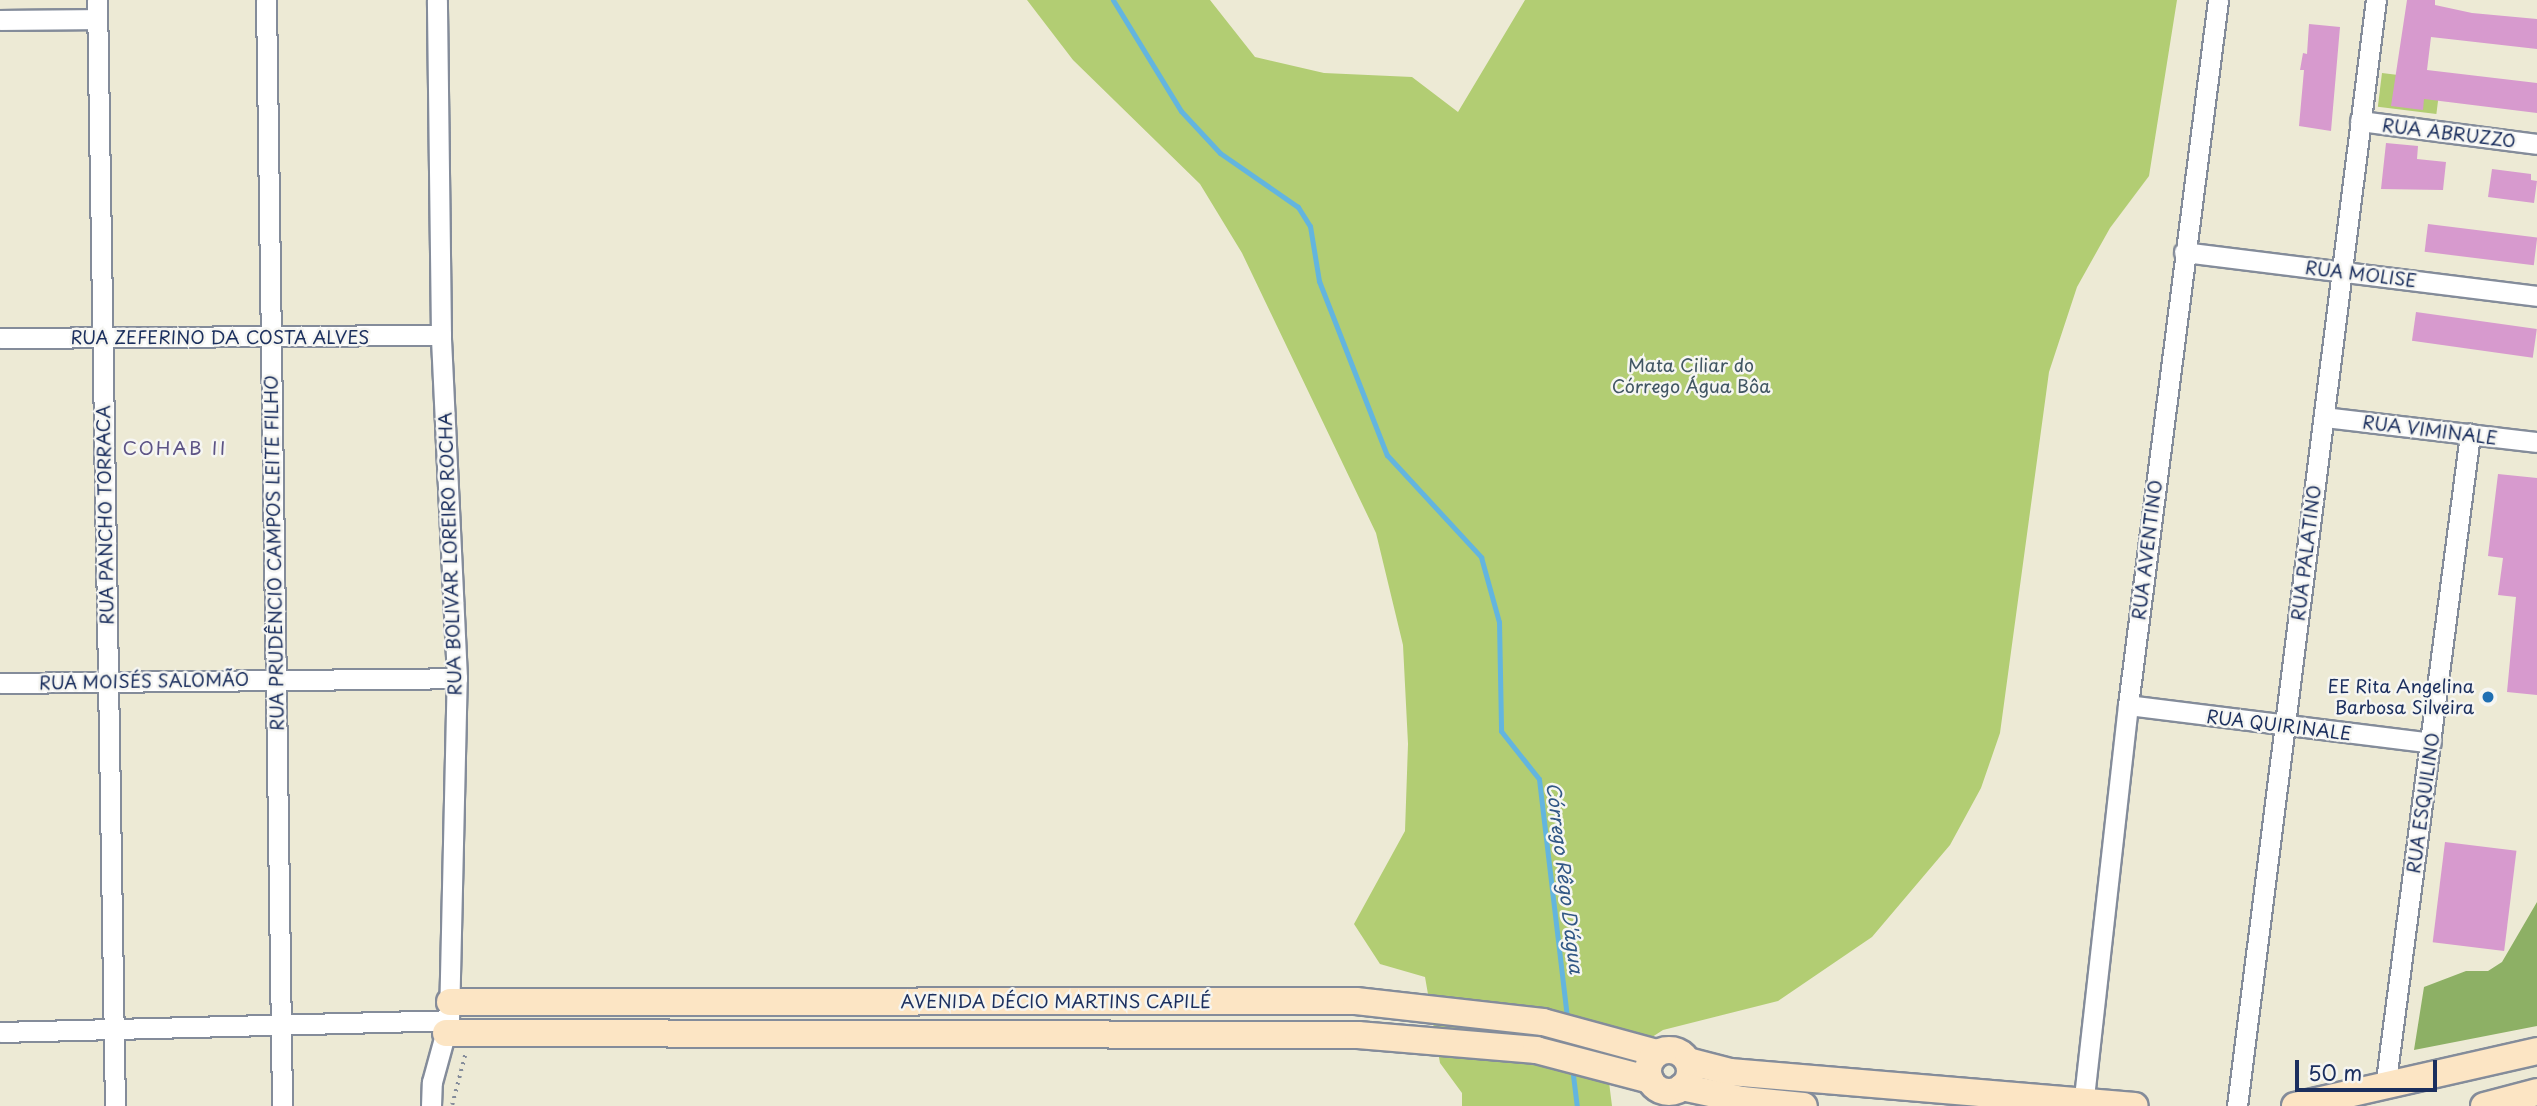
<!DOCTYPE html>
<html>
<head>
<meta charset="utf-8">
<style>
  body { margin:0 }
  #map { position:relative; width:2537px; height:1106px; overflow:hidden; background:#edead5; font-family:"Playpen Sans",sans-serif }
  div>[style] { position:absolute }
  .green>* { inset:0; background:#b2cd73; transform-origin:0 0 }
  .forest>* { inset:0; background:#8db065 }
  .stream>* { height:5px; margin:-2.5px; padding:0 2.5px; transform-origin:2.5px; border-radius:2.5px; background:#63b5df }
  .building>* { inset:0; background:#d79ace; transform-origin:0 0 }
  .path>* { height:3.5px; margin-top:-1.75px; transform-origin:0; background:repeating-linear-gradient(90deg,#848c9a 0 2px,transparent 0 7px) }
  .roads { filter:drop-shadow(2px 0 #848c9a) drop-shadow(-2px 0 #848c9a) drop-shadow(0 2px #848c9a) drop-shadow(0 -2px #848c9a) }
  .street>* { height:19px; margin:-9.5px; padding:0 9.5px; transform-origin:9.5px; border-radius:9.5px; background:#fff }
  .secondary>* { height:26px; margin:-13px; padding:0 13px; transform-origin:13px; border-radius:13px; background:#fce5c4 }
  .secondary>.ring { margin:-13px; padding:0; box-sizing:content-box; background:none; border:26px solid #fce5c4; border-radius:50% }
  .dots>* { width:19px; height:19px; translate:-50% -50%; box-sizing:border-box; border:4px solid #f6f6f2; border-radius:50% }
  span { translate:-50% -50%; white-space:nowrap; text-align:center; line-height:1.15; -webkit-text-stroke:5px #f6f6f2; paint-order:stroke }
  .street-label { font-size:18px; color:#1b2f5e }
  .park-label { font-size:18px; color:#415663 }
  .poi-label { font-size:18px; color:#1b2f5e }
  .right { translate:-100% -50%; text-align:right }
  .neighbourhood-label { font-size:19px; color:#5d5485; letter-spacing:2px }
  .water-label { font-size:19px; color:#315785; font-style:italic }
  .scale { position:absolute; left:2295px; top:1060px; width:142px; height:32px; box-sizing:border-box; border:4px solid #1b2f5e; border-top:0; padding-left:9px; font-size:21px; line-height:24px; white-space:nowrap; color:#1b2f5e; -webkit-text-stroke:5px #f6f6f2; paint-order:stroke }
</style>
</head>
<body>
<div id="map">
  <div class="green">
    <div style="clip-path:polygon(1027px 0,1210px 0,1255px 57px,1324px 73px,1412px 77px,1458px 112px,1525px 0,2177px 0,2149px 176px,2110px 228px,2077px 287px,2049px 372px,2000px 733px,1981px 788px,1950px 845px,1872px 937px,1778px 1001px,1663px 1030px,1607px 1066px,1612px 1106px,1462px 1106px,1462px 1093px,1440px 1063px,1425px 977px,1380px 964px,1354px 924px,1405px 831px,1408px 744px,1403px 645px,1376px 533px,1242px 253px,1200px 184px,1073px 60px)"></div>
    <div style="left:2382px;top:73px;width:59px;height:34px;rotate:7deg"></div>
  </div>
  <div class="forest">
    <div style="clip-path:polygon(2537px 902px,2537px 1026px,2414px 1050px,2424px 987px,2466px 971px,2488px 971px,2502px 962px)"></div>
  </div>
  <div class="stream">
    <div style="left:1113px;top:0;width:130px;rotate:58.5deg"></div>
    <div style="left:1181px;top:111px;width:57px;rotate:47.1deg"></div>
    <div style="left:1220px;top:153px;width:95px;rotate:34.7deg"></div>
    <div style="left:1298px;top:207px;width:22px;rotate:58deg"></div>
    <div style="left:1310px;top:226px;width:56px;rotate:80.7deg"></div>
    <div style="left:1319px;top:281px;width:187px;rotate:68.7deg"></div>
    <div style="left:1387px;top:455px;width:139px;rotate:47.3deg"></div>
    <div style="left:1481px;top:557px;width:67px;rotate:74.5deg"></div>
    <div style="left:1499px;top:622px;width:109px;rotate:88.9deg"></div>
    <div style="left:1501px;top:731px;width:61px;rotate:51.6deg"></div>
    <div style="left:1539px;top:779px;width:242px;rotate:83.3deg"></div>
    <div style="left:1572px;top:1067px;width:39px;rotate:83deg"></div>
  </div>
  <div class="building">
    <div style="clip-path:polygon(2407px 0,2435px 0,2435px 5px,2472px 13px,2537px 19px,2537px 49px,2431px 37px,2427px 70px,2537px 83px,2537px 113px,2424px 99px,2423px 110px,2391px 106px)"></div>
    <div style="clip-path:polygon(2309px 24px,2340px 27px,2331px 131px,2299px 126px,2304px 70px,2300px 70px,2303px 53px,2307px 54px)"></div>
    <div style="clip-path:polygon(2386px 143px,2418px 146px,2417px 159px,2446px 162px,2443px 190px,2381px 189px)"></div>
    <div style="clip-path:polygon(2492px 169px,2531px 174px,2531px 180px,2537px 181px,2534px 203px,2488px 197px)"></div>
    <div style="left:2428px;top:224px;width:110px;height:28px;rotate:7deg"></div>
    <div style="left:2416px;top:312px;width:122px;height:29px;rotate:8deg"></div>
    <div style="clip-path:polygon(2498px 474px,2537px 478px,2537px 695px,2507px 692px,2516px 597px,2498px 595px,2503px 558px,2488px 556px)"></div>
    <div style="left:2445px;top:842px;width:72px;height:101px;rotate:7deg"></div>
  </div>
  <div class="path">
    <div style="left:452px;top:1105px;width:52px;rotate:-75.4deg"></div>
  </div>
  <div class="roads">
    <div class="street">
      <div style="left:97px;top:0;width:1106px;rotate:89.07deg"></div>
      <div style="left:266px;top:0;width:1106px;rotate:89.17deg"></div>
      <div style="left:0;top:20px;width:97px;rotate:-0.6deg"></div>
      <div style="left:2360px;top:121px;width:178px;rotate:7.4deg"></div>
      <div style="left:2184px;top:252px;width:356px;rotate:7.1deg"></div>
      <div style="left:0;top:338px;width:441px;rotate:-0.4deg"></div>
      <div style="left:2324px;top:417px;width:214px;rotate:6.7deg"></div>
      <div style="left:0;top:683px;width:457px;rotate:-0.6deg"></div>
      <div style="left:2128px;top:705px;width:305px;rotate:7.1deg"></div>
      <div style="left:0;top:1032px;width:449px;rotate:-1.5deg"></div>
      <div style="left:2385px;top:1088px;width:660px;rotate:-82.59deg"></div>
      <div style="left:431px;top:1106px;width:24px;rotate:-88deg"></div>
      <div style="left:432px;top:1082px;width:64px;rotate:-74.7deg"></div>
      <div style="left:449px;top:1020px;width:342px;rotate:-88.7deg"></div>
      <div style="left:457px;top:678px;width:343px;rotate:-92.7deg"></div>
      <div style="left:441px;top:335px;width:335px;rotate:-90.7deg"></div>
      <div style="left:2083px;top:1106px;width:404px;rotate:-83.6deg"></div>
      <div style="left:2128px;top:705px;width:711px;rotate:-82.72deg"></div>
      <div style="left:2237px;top:1106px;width:1115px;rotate:-82.84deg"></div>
    </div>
    <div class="secondary">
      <div style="left:450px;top:1002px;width:906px;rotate:-0.06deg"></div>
      <div style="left:1356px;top:1001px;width:188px;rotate:6.4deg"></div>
      <div style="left:1543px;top:1022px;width:118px;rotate:15.2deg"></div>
      <div style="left:446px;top:1033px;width:912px;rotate:0.13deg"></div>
      <div style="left:1358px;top:1035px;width:179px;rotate:4.8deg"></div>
      <div style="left:1536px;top:1050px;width:118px;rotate:14.7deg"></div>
      <div class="ring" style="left:1648px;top:1050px;width:16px;height:16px"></div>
      <div style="left:1688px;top:1061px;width:43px;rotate:14.7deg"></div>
      <div style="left:1730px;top:1072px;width:406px;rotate:4.8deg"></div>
      <div style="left:1682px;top:1087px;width:61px;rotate:12.2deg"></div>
      <div style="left:1742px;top:1100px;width:62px;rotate:5.5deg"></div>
      <div style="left:2295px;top:1106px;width:248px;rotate:-12.8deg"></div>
      <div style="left:2484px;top:1106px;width:55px;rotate:-14.8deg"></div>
    </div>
  </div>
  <div class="dots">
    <div style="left:2488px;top:697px;background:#1f6fb2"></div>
  </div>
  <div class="street-label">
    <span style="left:2449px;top:133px;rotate:7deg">RUA ABRUZZO</span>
    <span style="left:2361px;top:274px;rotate:7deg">RUA MOLISE</span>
    <span style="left:220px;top:337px">RUA ZEFERINO DA COSTA ALVES</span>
    <span style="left:2430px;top:430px;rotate:7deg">RUA VIMINALE</span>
    <span style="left:105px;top:515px;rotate:-91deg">RUA PANCHO TORRACA</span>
    <span style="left:2147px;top:550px;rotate:-83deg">RUA AVENTINO</span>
    <span style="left:274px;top:553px;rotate:-91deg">RUA PRUDÊNCIO CAMPOS LEITE FILHO</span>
    <span style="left:2306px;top:553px;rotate:-83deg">RUA PALATINO</span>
    <span style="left:450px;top:554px;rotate:-92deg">RUA BOLIVAR LOREIRO ROCHA</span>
    <span style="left:144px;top:681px;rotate:-1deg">RUA MOISÉS SALOMÃO</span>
    <span style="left:2279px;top:725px;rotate:7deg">RUA QUIRINALE</span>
    <span style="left:2423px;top:803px;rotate:-82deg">RUA ESQUILINO</span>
    <span style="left:1056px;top:1001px">AVENIDA DÉCIO MARTINS CAPILÉ</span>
  </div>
  <div class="park-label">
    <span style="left:1691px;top:376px">Mata Ciliar do<br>Córrego Água Bôa</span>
  </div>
  <div class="poi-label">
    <span class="right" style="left:2474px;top:697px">EE Rita Angelina<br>Barbosa Silveira</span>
  </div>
  <div class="neighbourhood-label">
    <span style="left:175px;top:448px">COHAB II</span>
  </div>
  <div class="water-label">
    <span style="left:1565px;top:878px;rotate:83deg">Córrego Rêgo D'água</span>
  </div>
  <div class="scale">50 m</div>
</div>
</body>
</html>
